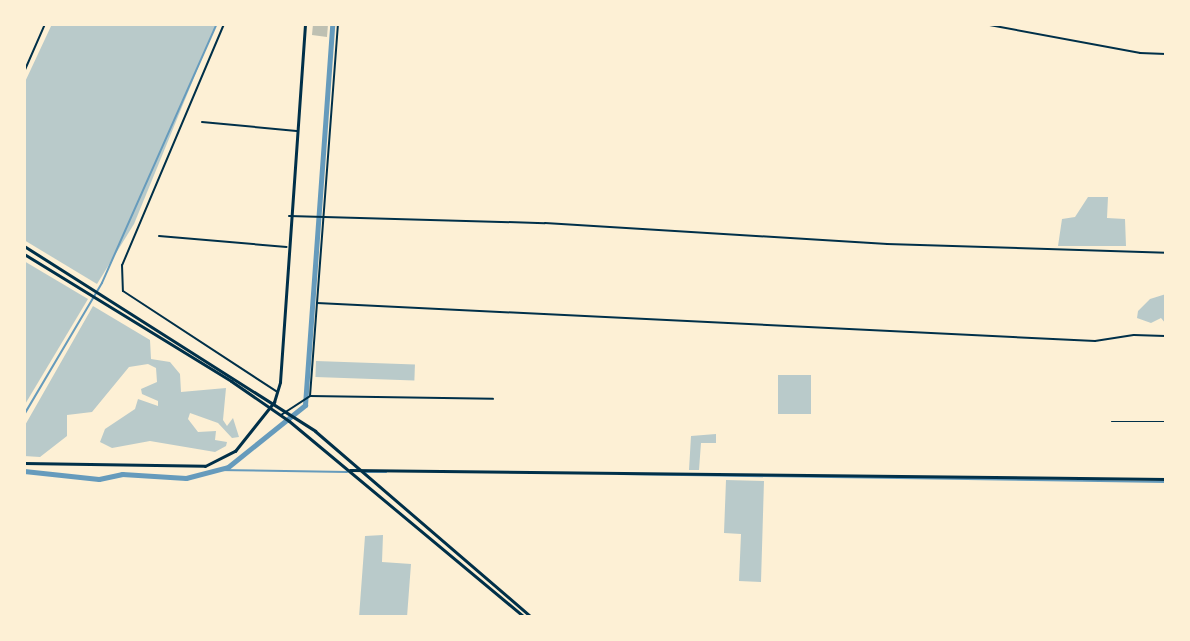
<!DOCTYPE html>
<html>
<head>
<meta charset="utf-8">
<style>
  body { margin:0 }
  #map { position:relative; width:1190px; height:641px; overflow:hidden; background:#fdf0d5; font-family:Lato,sans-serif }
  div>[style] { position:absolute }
  .green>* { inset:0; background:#b9caca; transform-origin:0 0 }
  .stream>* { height:1.5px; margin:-0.75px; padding:0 0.75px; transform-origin:0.75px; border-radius:0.75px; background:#669bbc }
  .canal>* { height:5px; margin:-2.5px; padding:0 2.5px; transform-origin:2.5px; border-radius:2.5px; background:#669bbc }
  .building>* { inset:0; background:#bec0b2 }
  .service>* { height:1px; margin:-0.5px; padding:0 0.5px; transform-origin:0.5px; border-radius:0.5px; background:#003049 }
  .minor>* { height:2px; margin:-1px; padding:0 1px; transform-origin:1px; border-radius:1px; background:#003049 }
  .tertiary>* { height:3px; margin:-1.5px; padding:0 1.5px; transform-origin:1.5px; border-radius:1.5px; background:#003049 }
  .primary>* { height:3px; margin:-1.5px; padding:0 1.5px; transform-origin:1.5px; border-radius:1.5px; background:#003049 }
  span { translate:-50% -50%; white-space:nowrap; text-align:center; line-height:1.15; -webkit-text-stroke:6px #fdf0d5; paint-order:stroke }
  .frame { position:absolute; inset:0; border:26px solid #fdf0d5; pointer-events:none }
</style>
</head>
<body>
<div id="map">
  <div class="green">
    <div style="clip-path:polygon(52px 24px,216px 24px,134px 224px,97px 284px,24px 240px,24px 84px)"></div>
    <div style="clip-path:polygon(1088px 197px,1108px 197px,1107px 218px,1125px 219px,1126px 246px,1058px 246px,1062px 219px,1075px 217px)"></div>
    <div style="clip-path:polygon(24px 261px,88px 299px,24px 406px)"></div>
    <div style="clip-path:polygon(1166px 294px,1166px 324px,1161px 318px,1151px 323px,1137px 318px,1138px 311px,1150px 299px)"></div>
    <div style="clip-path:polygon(93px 306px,150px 340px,151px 359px,170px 362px,180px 374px,181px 392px,226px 388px,223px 420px,227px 426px,233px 418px,239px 437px,232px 438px,218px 423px,190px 413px,188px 419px,198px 432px,216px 431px,215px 440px,227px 442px,226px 446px,215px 452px,150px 441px,112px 448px,100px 442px,105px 429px,135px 409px,138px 399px,158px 406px,158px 401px,142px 394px,141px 389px,157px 382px,156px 368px,148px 364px,129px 367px,92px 412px,67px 415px,67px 436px,40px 457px,24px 456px,24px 427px)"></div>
    <div style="left:316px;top:361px;width:99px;height:16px;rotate:2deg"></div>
    <div style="left:778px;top:375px;width:33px;height:39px"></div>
    <div style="clip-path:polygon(716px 434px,716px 443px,701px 443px,699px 470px,689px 470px,691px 436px)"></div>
    <div style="clip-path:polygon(726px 480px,764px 481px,761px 582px,739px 581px,741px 534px,724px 533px)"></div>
    <div style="clip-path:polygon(383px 535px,382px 562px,411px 564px,407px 617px,359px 617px,365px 536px)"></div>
  </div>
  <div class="stream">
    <div style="left:24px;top:415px;width:153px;rotate:-59.4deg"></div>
    <div style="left:102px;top:283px;width:283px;rotate:-66.1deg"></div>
    <div style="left:217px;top:470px;width:130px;rotate:0.9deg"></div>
    <div style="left:364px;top:472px;width:22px"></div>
    <div style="left:619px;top:474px;width:547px;rotate:0.84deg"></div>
  </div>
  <div class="canal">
    <div style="left:24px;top:471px;width:75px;rotate:6.1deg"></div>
    <div style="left:99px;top:479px;width:24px;rotate:-12deg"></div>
    <div style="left:122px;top:474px;width:64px;rotate:3.6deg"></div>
    <div style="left:186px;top:478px;width:43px;rotate:-14.7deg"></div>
    <div style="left:228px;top:467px;width:99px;rotate:-38.8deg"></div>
    <div style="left:305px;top:405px;width:382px;rotate:-85.9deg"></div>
  </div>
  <div class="building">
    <div style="clip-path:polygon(313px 24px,328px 24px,327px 37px,312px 35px)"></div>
  </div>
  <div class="service">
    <div style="left:1111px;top:421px;width:55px"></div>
  </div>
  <div class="minor">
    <div style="left:224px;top:24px;width:262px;rotate:112.9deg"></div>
    <div style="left:122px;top:265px;width:26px;rotate:88deg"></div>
    <div style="left:123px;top:291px;width:183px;rotate:33.2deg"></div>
    <div style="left:984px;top:24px;width:159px;rotate:10.5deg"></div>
    <div style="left:1140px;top:53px;width:26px;rotate:2deg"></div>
    <div style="left:24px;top:72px;width:52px;rotate:-66.4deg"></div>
    <div style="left:202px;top:122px;width:95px;rotate:5.4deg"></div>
    <div style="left:289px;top:216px;width:256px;rotate:1.6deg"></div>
    <div style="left:545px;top:223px;width:343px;rotate:3.5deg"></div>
    <div style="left:887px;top:244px;width:279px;rotate:1.8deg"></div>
    <div style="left:159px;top:236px;width:128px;rotate:4.9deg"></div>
    <div style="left:317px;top:303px;width:779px;rotate:2.8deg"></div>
    <div style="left:1095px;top:341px;width:39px;rotate:-9deg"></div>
    <div style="left:1134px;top:335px;width:31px;rotate:2deg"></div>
    <div style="left:310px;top:396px;width:373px;rotate:-85.7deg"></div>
    <div style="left:281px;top:415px;width:35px;rotate:-33deg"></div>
    <div style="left:310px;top:396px;width:183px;rotate:0.9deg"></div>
  </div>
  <div class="tertiary">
    <div style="left:24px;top:463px;width:181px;rotate:0.9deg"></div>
    <div style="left:205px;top:466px;width:34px;rotate:-27deg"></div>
    <div style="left:235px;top:451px;width:63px;rotate:-51.5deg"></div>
    <div style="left:274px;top:402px;width:21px;rotate:-73deg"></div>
    <div style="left:280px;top:382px;width:359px;rotate:-86deg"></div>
    <div style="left:350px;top:470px;width:816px;rotate:0.63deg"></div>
  </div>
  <div class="primary">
    <div style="left:24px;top:246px;width:345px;rotate:32.4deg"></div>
    <div style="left:315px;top:431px;width:285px;rotate:40.7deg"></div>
    <div style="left:24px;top:254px;width:243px;rotate:31.5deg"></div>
    <div style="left:231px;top:381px;width:70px;rotate:34.6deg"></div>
    <div style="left:289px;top:421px;width:306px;rotate:39.8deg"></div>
  </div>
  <div class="frame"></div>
</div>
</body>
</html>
